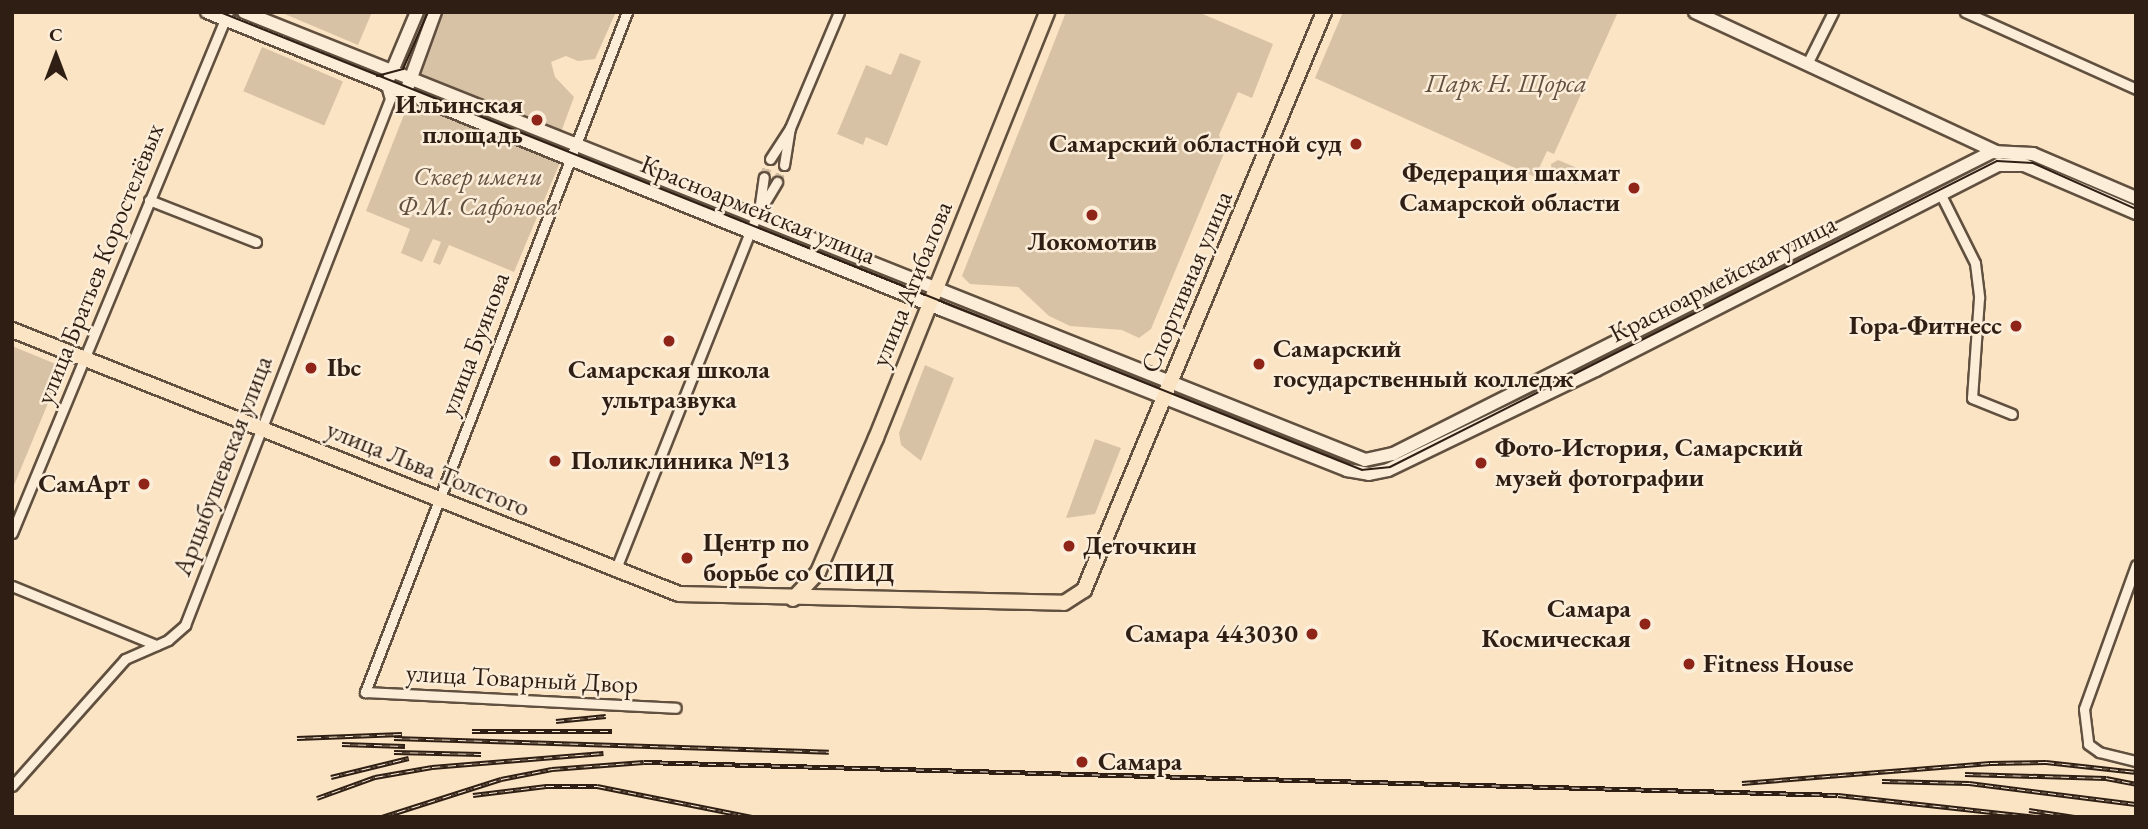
<!DOCTYPE html>
<html>
<head>
<meta charset="utf-8">
<style>
  body { margin:0 }
  #map { position:relative; width:2148px; height:829px; overflow:hidden; background:#fbe4c4; font-family:"EB Garamond",serif }
  div>[style] { position:absolute }
  .green>* { inset:0; background:#d8c2a6; transform-origin:0 0 }
  .street-tunnel>* { height:9px; margin-top:-4.5px; transform-origin:0; background:repeating-linear-gradient(90deg,#d2bca1 0 9px,transparent 0 13.5px) }
  .roads { filter:drop-shadow(2px 0 #61503f) drop-shadow(-2px 0 #61503f) drop-shadow(0 2px #61503f) drop-shadow(0 -2px #61503f) }
  .street>* { height:9px; margin:-4.5px; padding:0 4.5px; transform-origin:4.5px; border-radius:4.5px; background:#fcedd9 }
  .secondary>* { height:12px; margin:-6px; padding:0 6px; transform-origin:6px; border-radius:6px; background:#fcedd9 }
  .primary>* { height:14px; margin:-7px; padding:0 7px; transform-origin:7px; border-radius:7px; background:#fbe4c4 }
  .tram>* { height:2px; margin:-1px; padding:0 1px; transform-origin:1px; border-radius:1px; background:#2e1e13 }
  .rail>* { height:5px; margin-top:-2.5px; transform-origin:0; background:repeating-linear-gradient(90deg,#fcedd9 0 8px,#2e1e13 0 16px); box-sizing:border-box; border-block:2px solid #2e1e13 }
  .dots>* { width:19px; height:19px; translate:-50% -50%; box-sizing:border-box; border:4px solid #fcedd9; border-radius:50% }
  span { translate:-50% -50%; white-space:nowrap; text-align:center; line-height:1.15; -webkit-text-stroke:5px #fcedd9; paint-order:stroke }
  .park-label { font-size:26px; color:#614f3f; font-style:italic }
  .poi-label { font-size:26px; color:#2e1e13; font-weight:700 }
  .right { translate:-100% -50%; text-align:right }
  .left { translate:0 -50%; text-align:left }
  .street-label { font-size:26px; color:#2e1e13 }
  .frame { position:absolute; inset:0; border:14px solid #2e1e13; pointer-events:none }
  .north { position:absolute; left:21px; top:21px; width:70px; height:70px; -webkit-text-stroke:5px #fcedd9; paint-order:stroke; rotate:0deg; font-size:19px; font-weight:700; line-height:28px; text-align:center; color:#2e1e13 }
  .north::after { content:''; display:block; margin:auto; width:24px; height:32px; background:#2e1e13; clip-path:polygon(50% 0,100% 100%,50% 72%,0 100%) }
</style>
</head>
<body>
<div id="map">
  <div class="green">
    <div style="clip-path:polygon(280px 12px,372px 12px,358px 45px)"></div>
    <div style="clip-path:polygon(439px 12px,447px 13px,616px 12px,595px 59px,578px 61px,566px 56px,551px 62px,555px 77px,574px 97px,561px 132px,422px 77px,419px 63px)"></div>
    <div style="clip-path:polygon(1066px 12px,1198px 12px,1273px 44px,1252px 98px,1238px 92px,1219px 135px,1225px 151px,1151px 329px,1139px 338px,1122px 330px,1070px 326px,1049px 316px,1018px 287px,970px 284px,962px 276px)"></div>
    <div style="clip-path:polygon(1343px 12px,1618px 12px,1554px 154px,1547px 151px,1535px 177px,1315px 78px)"></div>
    <div style="left:262px;top:47px;width:88px;height:48px;rotate:23deg"></div>
    <div style="clip-path:polygon(900px 53px,921px 61px,887px 146px,866px 137px,863px 145px,837px 134px,866px 65px,891px 75px)"></div>
    <div style="clip-path:polygon(409px 102px,561px 160px,514px 272px,449px 245px,440px 265px,433px 262px,441px 242px,433px 239px,422px 262px,401px 253px,410px 229px,366px 211px)"></div>
    <div style="clip-path:polygon(1558px 160px,1582px 170px,1583px 181px,1576px 184px,1552px 174px,1551px 164px)"></div>
    <div style="clip-path:polygon(12px 346px,63px 367px,12px 490px)"></div>
    <div style="clip-path:polygon(925px 365px,954px 378px,921px 461px,901px 445px,899px 433px)"></div>
    <div style="clip-path:polygon(1095px 439px,1121px 448px,1095px 514px,1066px 518px)"></div>
  </div>
  <div class="street-tunnel">
    <div style="left:764px;top:177px;width:19px;rotate:-72deg"></div>
    <div style="left:777px;top:182px;width:18px;rotate:-68deg"></div>
  </div>
  <div class="roads">
    <div class="street">
      <div style="left:627px;top:12px;width:729px;rotate:111.07deg"></div>
      <div style="left:365px;top:692px;width:311px;rotate:2.9deg"></div>
      <div style="left:1965px;top:12px;width:188px;rotate:24.2deg"></div>
      <div style="left:1807px;top:64px;width:58px;rotate:-63.4deg"></div>
      <div style="left:770px;top:159px;width:37px;rotate:-57deg"></div>
      <div style="left:790px;top:128px;width:126px;rotate:-67.1deg"></div>
      <div style="left:784px;top:165px;width:37px;rotate:-81deg"></div>
      <div style="left:1940px;top:193px;width:78px;rotate:63.4deg"></div>
      <div style="left:1975px;top:263px;width:35px;rotate:83deg"></div>
      <div style="left:1979px;top:298px;width:100px;rotate:94deg"></div>
      <div style="left:1972px;top:398px;width:43px;rotate:21.8deg"></div>
      <div style="left:149px;top:200px;width:115px;rotate:21.4deg"></div>
      <div style="left:760px;top:204px;width:27px;rotate:-82deg"></div>
      <div style="left:12px;top:533px;width:564px;rotate:-67.48deg"></div>
      <div style="left:2136px;top:565px;width:153px;rotate:109.9deg"></div>
      <div style="left:2084px;top:709px;width:35px;rotate:83deg"></div>
      <div style="left:2088px;top:744px;width:14px;rotate:36deg"></div>
      <div style="left:2099px;top:752px;width:38px;rotate:14deg"></div>
      <div style="left:615px;top:571px;width:381px;rotate:-68.3deg"></div>
      <div style="left:756px;top:217px;width:41px;rotate:-59deg"></div>
      <div style="left:12px;top:586px;width:156px;rotate:22.3deg"></div>
      <div style="left:12px;top:786px;width:170px;rotate:-48.3deg"></div>
      <div style="left:125px;top:659px;width:47px;rotate:-23.8deg"></div>
      <div style="left:168px;top:640px;width:23px;rotate:-41deg"></div>
      <div style="left:185px;top:625px;width:565px;rotate:-68.71deg"></div>
      <div style="left:390px;top:99px;width:15px;rotate:-106deg"></div>
    </div>
    <div class="secondary">
      <div style="left:207px;top:12px;width:794px;rotate:22.04deg"></div>
      <div style="left:943px;top:310px;width:435px;rotate:21.6deg"></div>
      <div style="left:1347px;top:470px;width:22px;rotate:10deg"></div>
      <div style="left:1369px;top:474px;width:19px;rotate:-12deg"></div>
      <div style="left:1388px;top:470px;width:231px;rotate:-25.7deg"></div>
      <div style="left:1596px;top:370px;width:451px;rotate:-27deg"></div>
      <div style="left:1998px;top:165px;width:26px"></div>
      <div style="left:2024px;top:165px;width:122px;rotate:23.2deg"></div>
      <div style="left:244px;top:12px;width:1207px;rotate:21.78deg"></div>
      <div style="left:1365px;top:460px;width:29px;rotate:-12deg"></div>
      <div style="left:1393px;top:454px;width:671px;rotate:-26.76deg"></div>
      <div style="left:1992px;top:152px;width:41px;rotate:2.8deg"></div>
      <div style="left:2033px;top:154px;width:112px;rotate:23.1deg"></div>
      <div style="left:1695px;top:12px;width:335px;rotate:24.9deg"></div>
      <div style="left:390px;top:76px;width:69px;rotate:-67.1deg"></div>
      <div style="left:408px;top:86px;width:79px;rotate:-70deg"></div>
    </div>
    <div class="primary">
      <div style="left:12px;top:330px;width:717px;rotate:21.59deg"></div>
      <div style="left:679px;top:594px;width:385px;rotate:1.3deg"></div>
      <div style="left:1064px;top:603px;width:24px;rotate:-33deg"></div>
      <div style="left:1084px;top:590px;width:626px;rotate:-67.45deg"></div>
      <div style="left:793px;top:599px;width:37px;rotate:-47deg"></div>
      <div style="left:818px;top:572px;width:146px;rotate:-66.6deg"></div>
      <div style="left:876px;top:438px;width:459px;rotate:-68.1deg"></div>
    </div>
  </div>
  <div class="tram">
    <div style="left:220px;top:12px;width:1230px;rotate:21.85deg"></div>
    <div style="left:1362px;top:470px;width:28px;rotate:-6deg"></div>
    <div style="left:1390px;top:467px;width:680px;rotate:-26.75deg"></div>
    <div style="left:1997px;top:161px;width:36px;rotate:3deg"></div>
    <div style="left:2033px;top:163px;width:113px;rotate:24.1deg"></div>
    <div style="left:377px;top:76px;width:27px;rotate:-15deg"></div>
    <div style="left:403px;top:69px;width:62px;rotate:-66.3deg"></div>
  </div>
  <div class="rail">
    <div style="left:556px;top:721px;width:50px;rotate:-5.7deg"></div>
    <div style="left:472px;top:731px;width:140px"></div>
    <div style="left:297px;top:738px;width:105px;rotate:-2.2deg"></div>
    <div style="left:394px;top:738px;width:435px;rotate:1.8deg"></div>
    <div style="left:342px;top:744px;width:63px;rotate:1.8deg"></div>
    <div style="left:394px;top:752px;width:87px;rotate:1.3deg"></div>
    <div style="left:1965px;top:774px;width:141px;rotate:1.6deg"></div>
    <div style="left:2106px;top:778px;width:31px;rotate:11deg"></div>
    <div style="left:331px;top:777px;width:80px;rotate:-13.7deg"></div>
    <div style="left:1882px;top:781px;width:87px;rotate:1.3deg"></div>
    <div style="left:1969px;top:783px;width:168px;rotate:7.2deg"></div>
    <div style="left:1742px;top:783px;width:249px;rotate:-4.6deg"></div>
    <div style="left:1990px;top:763px;width:56px;rotate:-1deg"></div>
    <div style="left:2046px;top:762px;width:91px;rotate:6.3deg"></div>
    <div style="left:473px;top:795px;width:74px;rotate:-7deg"></div>
    <div style="left:546px;top:786px;width:51px"></div>
    <div style="left:597px;top:786px;width:158px;rotate:11.3deg"></div>
    <div style="left:317px;top:798px;width:62px;rotate:-19.9deg"></div>
    <div style="left:375px;top:777px;width:58px;rotate:-10deg"></div>
    <div style="left:432px;top:767px;width:172px;rotate:-4.7deg"></div>
    <div style="left:2029px;top:810px;width:46px;rotate:8.8deg"></div>
    <div style="left:382px;top:817px;width:125px;rotate:-17.7deg"></div>
    <div style="left:501px;top:779px;width:52px;rotate:-11.1deg"></div>
    <div style="left:552px;top:769px;width:92px;rotate:-4.4deg"></div>
    <div style="left:644px;top:762px;width:1194px;rotate:1.58deg"></div>
    <div style="left:1838px;top:795px;width:200px;rotate:6.3deg"></div>
  </div>
  <div class="dots">
    <div style="left:537px;top:120px;background:#8f2418"></div>
    <div style="left:1356px;top:144px;background:#8f2418"></div>
    <div style="left:1634px;top:188px;background:#8f2418"></div>
    <div style="left:1092px;top:215px;background:#8f2418"></div>
    <div style="left:2016px;top:326px;background:#8f2418"></div>
    <div style="left:669px;top:341px;background:#8f2418"></div>
    <div style="left:1259px;top:364px;background:#8f2418"></div>
    <div style="left:311px;top:368px;background:#8f2418"></div>
    <div style="left:555px;top:461px;background:#8f2418"></div>
    <div style="left:1481px;top:463px;background:#8f2418"></div>
    <div style="left:144px;top:484px;background:#8f2418"></div>
    <div style="left:1069px;top:546px;background:#8f2418"></div>
    <div style="left:687px;top:558px;background:#8f2418"></div>
    <div style="left:1645px;top:624px;background:#8f2418"></div>
    <div style="left:1312px;top:634px;background:#8f2418"></div>
    <div style="left:1689px;top:664px;background:#8f2418"></div>
    <div style="left:1082px;top:762px;background:#8f2418"></div>
  </div>
  <div class="park-label">
    <span style="left:1506px;top:84px">Парк Н. Щорса</span>
    <span style="left:478px;top:192px">Cквер имени<br>Ф.М. Сафонова</span>
  </div>
  <div class="poi-label">
    <span class="right" style="left:523px;top:120px">Ильинская<br>площадь</span>
    <span class="right" style="left:1342px;top:144px">Самарский областной суд</span>
    <span class="right" style="left:1620px;top:188px">Федерация шахмат<br>Самарской области</span>
    <span style="left:1092px;top:242px">Локомотив</span>
    <span class="right" style="left:2002px;top:326px">Гора-Фитнесс</span>
    <span class="left" style="left:1273px;top:364px">Самарский<br>государственный колледж</span>
    <span class="left" style="left:327px;top:368px">Ibc</span>
    <span style="left:669px;top:385px">Самарская школа<br>ультразвука</span>
    <span class="left" style="left:1495px;top:463px">Фото-История, Самарский<br>музей фотографии</span>
    <span class="left" style="left:571px;top:461px">Поликлиника №13</span>
    <span class="right" style="left:130px;top:484px">СамАрт</span>
    <span class="left" style="left:703px;top:558px">Центр по<br>борьбе со СПИД</span>
    <span class="left" style="left:1083px;top:546px">Деточкин</span>
    <span class="right" style="left:1631px;top:624px">Самара<br>Космическая</span>
    <span class="right" style="left:1298px;top:634px">Самара 443030</span>
    <span class="left" style="left:1703px;top:664px">Fitness House</span>
    <span class="left" style="left:1098px;top:762px">Самара</span>
  </div>
  <div class="street-label">
    <span style="left:758px;top:210px;rotate:22deg">Красноармейская улица</span>
    <span style="left:100px;top:264px;rotate:-68deg">улица Братьев Коростелёвых</span>
    <span style="left:1723px;top:279px;rotate:-27deg">Красноармейская улица</span>
    <span style="left:1187px;top:282px;rotate:-67deg">Спортивная улица</span>
    <span style="left:912px;top:284px;rotate:-68deg">улица Агибалова</span>
    <span style="left:475px;top:344px;rotate:-69deg">улица Буянова</span>
    <span style="left:223px;top:466px;rotate:-69deg">Арцыбушевская улица</span>
    <span style="left:428px;top:469px;rotate:22deg">улица Льва Толстого</span>
    <span style="left:522px;top:679px;rotate:3deg">улица Товарный Двор</span>
  </div>
  <div class="frame"></div>
  <div class="north">С</div>
</div>
</body>
</html>
